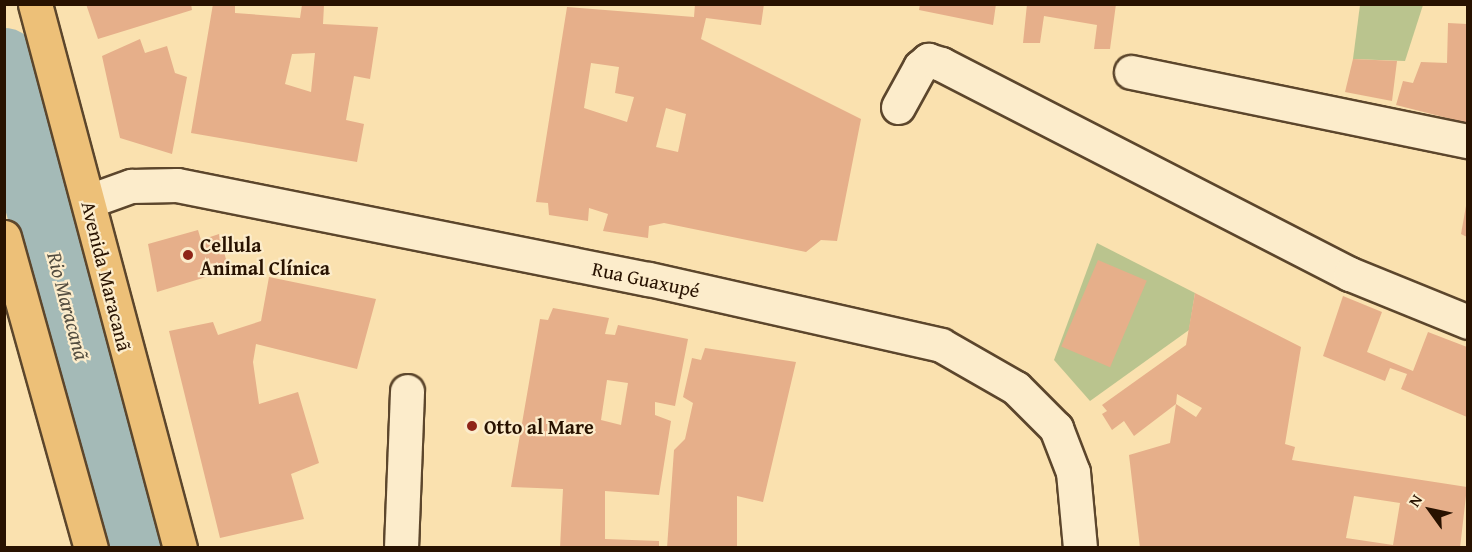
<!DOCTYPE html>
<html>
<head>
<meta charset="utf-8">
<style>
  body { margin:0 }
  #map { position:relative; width:1472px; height:552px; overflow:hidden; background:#fae1af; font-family:"Gentium Book Plus",serif }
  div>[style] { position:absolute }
  .green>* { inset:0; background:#bac48e }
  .river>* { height:72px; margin:-36px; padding:0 36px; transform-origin:36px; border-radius:36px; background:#a4bab7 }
  .building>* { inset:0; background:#e6af8a; transform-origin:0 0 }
  .roads { filter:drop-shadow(2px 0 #5c462c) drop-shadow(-2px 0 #5c462c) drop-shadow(0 2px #5c462c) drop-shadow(0 -2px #5c462c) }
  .minor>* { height:33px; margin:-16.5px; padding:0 16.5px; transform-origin:16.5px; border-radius:16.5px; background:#fceccb }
  .major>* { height:33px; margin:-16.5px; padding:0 16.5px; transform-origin:16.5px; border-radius:16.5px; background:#edc078 }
  .dots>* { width:16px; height:16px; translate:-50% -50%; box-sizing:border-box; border:3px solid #fceccb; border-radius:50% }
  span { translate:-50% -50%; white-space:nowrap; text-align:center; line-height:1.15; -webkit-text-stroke:4.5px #fceccb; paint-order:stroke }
  .poi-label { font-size:20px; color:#281200; font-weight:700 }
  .left { translate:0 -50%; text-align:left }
  .street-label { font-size:20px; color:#281200 }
  .water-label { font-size:21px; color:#534d40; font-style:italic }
  .frame { position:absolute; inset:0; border:6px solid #281200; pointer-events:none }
  .north { position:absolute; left:1400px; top:480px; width:60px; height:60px; -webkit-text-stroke:4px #fceccb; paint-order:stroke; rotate:303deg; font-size:16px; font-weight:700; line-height:24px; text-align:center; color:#281200 }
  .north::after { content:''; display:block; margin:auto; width:21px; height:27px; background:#281200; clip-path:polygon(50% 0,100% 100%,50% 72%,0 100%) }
</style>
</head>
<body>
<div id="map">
  <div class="green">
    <div style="clip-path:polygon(1360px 5px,1423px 5px,1405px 61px,1353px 59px)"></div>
    <div style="clip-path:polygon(1097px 243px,1195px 293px,1189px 330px,1090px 401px,1054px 360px)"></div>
  </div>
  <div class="river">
    <div style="left:4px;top:64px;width:501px;rotate:75.19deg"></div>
  </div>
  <div class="building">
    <div style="clip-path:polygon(86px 4px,191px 4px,192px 10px,98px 39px)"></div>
    <div style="clip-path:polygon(evenodd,213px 4px,235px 4px,235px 13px,300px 18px,302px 5px,324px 5px,323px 24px,378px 27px,370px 79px,354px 76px,346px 120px,364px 124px,357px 162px,191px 133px,213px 4px,315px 53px,311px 92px,285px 84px,292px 54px,315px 53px)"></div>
    <div style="clip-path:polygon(evenodd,695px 4px,764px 4px,761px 25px,706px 18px,701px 39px,861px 119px,837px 241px,821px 240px,806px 252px,664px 223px,649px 226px,648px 238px,603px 231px,608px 214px,589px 208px,588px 221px,549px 215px,548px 203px,536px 202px,567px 7px,694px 17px,695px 4px,591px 63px,619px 67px,615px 93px,634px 97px,627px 122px,584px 108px,591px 63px,695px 4px,666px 108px,686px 114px,678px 152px,656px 147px,666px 108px)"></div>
    <div style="clip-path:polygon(920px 4px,996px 4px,993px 25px,919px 10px)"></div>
    <div style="clip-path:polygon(1027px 4px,1116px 4px,1110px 49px,1094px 49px,1097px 25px,1044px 16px,1040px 43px,1023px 43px)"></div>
    <div style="clip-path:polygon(1448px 23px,1467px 24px,1467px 123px,1396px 105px,1403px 81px,1413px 83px,1421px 62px,1447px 63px)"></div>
    <div style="clip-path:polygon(140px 39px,145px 53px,167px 46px,175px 73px,187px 77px,172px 154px,120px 138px,102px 56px)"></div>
    <div style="clip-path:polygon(1353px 59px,1397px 61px,1392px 101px,1345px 92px)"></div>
    <div style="clip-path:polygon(1466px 206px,1467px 206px,1467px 237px,1461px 234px)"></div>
    <div style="clip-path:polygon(198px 230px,201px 240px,219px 234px,229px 270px,157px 292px,148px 244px)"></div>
    <div style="left:1098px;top:260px;width:53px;height:94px;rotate:23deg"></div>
    <div style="clip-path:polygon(269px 277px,376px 299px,357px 369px,256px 344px,253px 362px,259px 404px,298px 392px,319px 463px,291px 474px,304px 519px,220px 538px,169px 331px,213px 322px,218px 335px,261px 321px)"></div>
    <div style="clip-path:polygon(evenodd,1195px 293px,1301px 347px,1285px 444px,1295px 447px,1292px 460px,1467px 487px,1460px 548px,1140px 548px,1129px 455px,1170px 443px,1176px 404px,1134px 436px,1124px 421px,1112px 430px,1102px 414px,1107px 411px,1102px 405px,1186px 345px,1195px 293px,1177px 394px,1202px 408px,1196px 417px,1176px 404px,1177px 394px,1195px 293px,1354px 496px,1400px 503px,1393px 545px,1346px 538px,1354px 496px)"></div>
    <div style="clip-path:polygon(1343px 296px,1382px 312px,1367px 352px,1413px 371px,1428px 332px,1467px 347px,1467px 417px,1401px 389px,1407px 374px,1390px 368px,1385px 381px,1323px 356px)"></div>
    <div style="clip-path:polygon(evenodd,553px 308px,609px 318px,605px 334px,615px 335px,618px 325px,688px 339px,675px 406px,655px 402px,655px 415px,671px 421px,659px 495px,605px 491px,605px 539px,659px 541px,659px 548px,560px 548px,563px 489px,511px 487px,540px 319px,548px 320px,553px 308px,607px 380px,628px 383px,621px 425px,601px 420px,607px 380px)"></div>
    <div style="clip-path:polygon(705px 348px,796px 362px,763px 502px,737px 496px,737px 548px,667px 548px,674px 450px,685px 439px,693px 403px,683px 397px,692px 358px,701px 360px)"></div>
  </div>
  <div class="roads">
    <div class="minor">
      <div style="left:1131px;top:72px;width:344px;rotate:11.6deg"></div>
      <div style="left:898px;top:107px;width:46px;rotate:-61.2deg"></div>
      <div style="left:920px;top:67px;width:11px;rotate:-41deg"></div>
      <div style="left:928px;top:60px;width:14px;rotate:17deg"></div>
      <div style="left:941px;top:64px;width:460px;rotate:27.2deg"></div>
      <div style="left:1350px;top:274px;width:127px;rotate:22.1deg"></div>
      <div style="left:89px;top:201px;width:45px;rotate:-19.7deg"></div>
      <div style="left:131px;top:186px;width:46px;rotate:-1.2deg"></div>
      <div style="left:177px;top:185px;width:481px;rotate:11.3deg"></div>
      <div style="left:649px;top:279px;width:299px;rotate:12.7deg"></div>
      <div style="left:941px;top:345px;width:86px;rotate:29.8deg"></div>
      <div style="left:1016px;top:388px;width:57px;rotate:45deg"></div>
      <div style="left:1056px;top:428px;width:47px;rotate:68.9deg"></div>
      <div style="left:1073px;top:472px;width:76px;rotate:84.7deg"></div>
      <div style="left:401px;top:548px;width:157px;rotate:-87.8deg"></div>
    </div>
    <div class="major">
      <div style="left:35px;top:4px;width:563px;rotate:75.08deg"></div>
      <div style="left:4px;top:237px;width:323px;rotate:74.4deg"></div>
    </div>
  </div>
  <div class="dots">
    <div style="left:188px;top:255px;background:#8f2418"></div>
    <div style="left:472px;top:426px;background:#8f2418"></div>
  </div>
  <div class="poi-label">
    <span class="left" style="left:200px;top:256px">Cellula<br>Animal Clínica</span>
    <span class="left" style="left:484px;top:426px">Otto al Mare</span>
  </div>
  <div class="street-label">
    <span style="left:107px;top:276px;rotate:76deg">Avenida Maracanã</span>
    <span style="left:646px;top:279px;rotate:12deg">Rua Guaxupé</span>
  </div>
  <div class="water-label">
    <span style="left:68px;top:306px;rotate:75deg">Rio Maracanã</span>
  </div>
  <div class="frame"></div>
  <div class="north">N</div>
</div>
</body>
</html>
